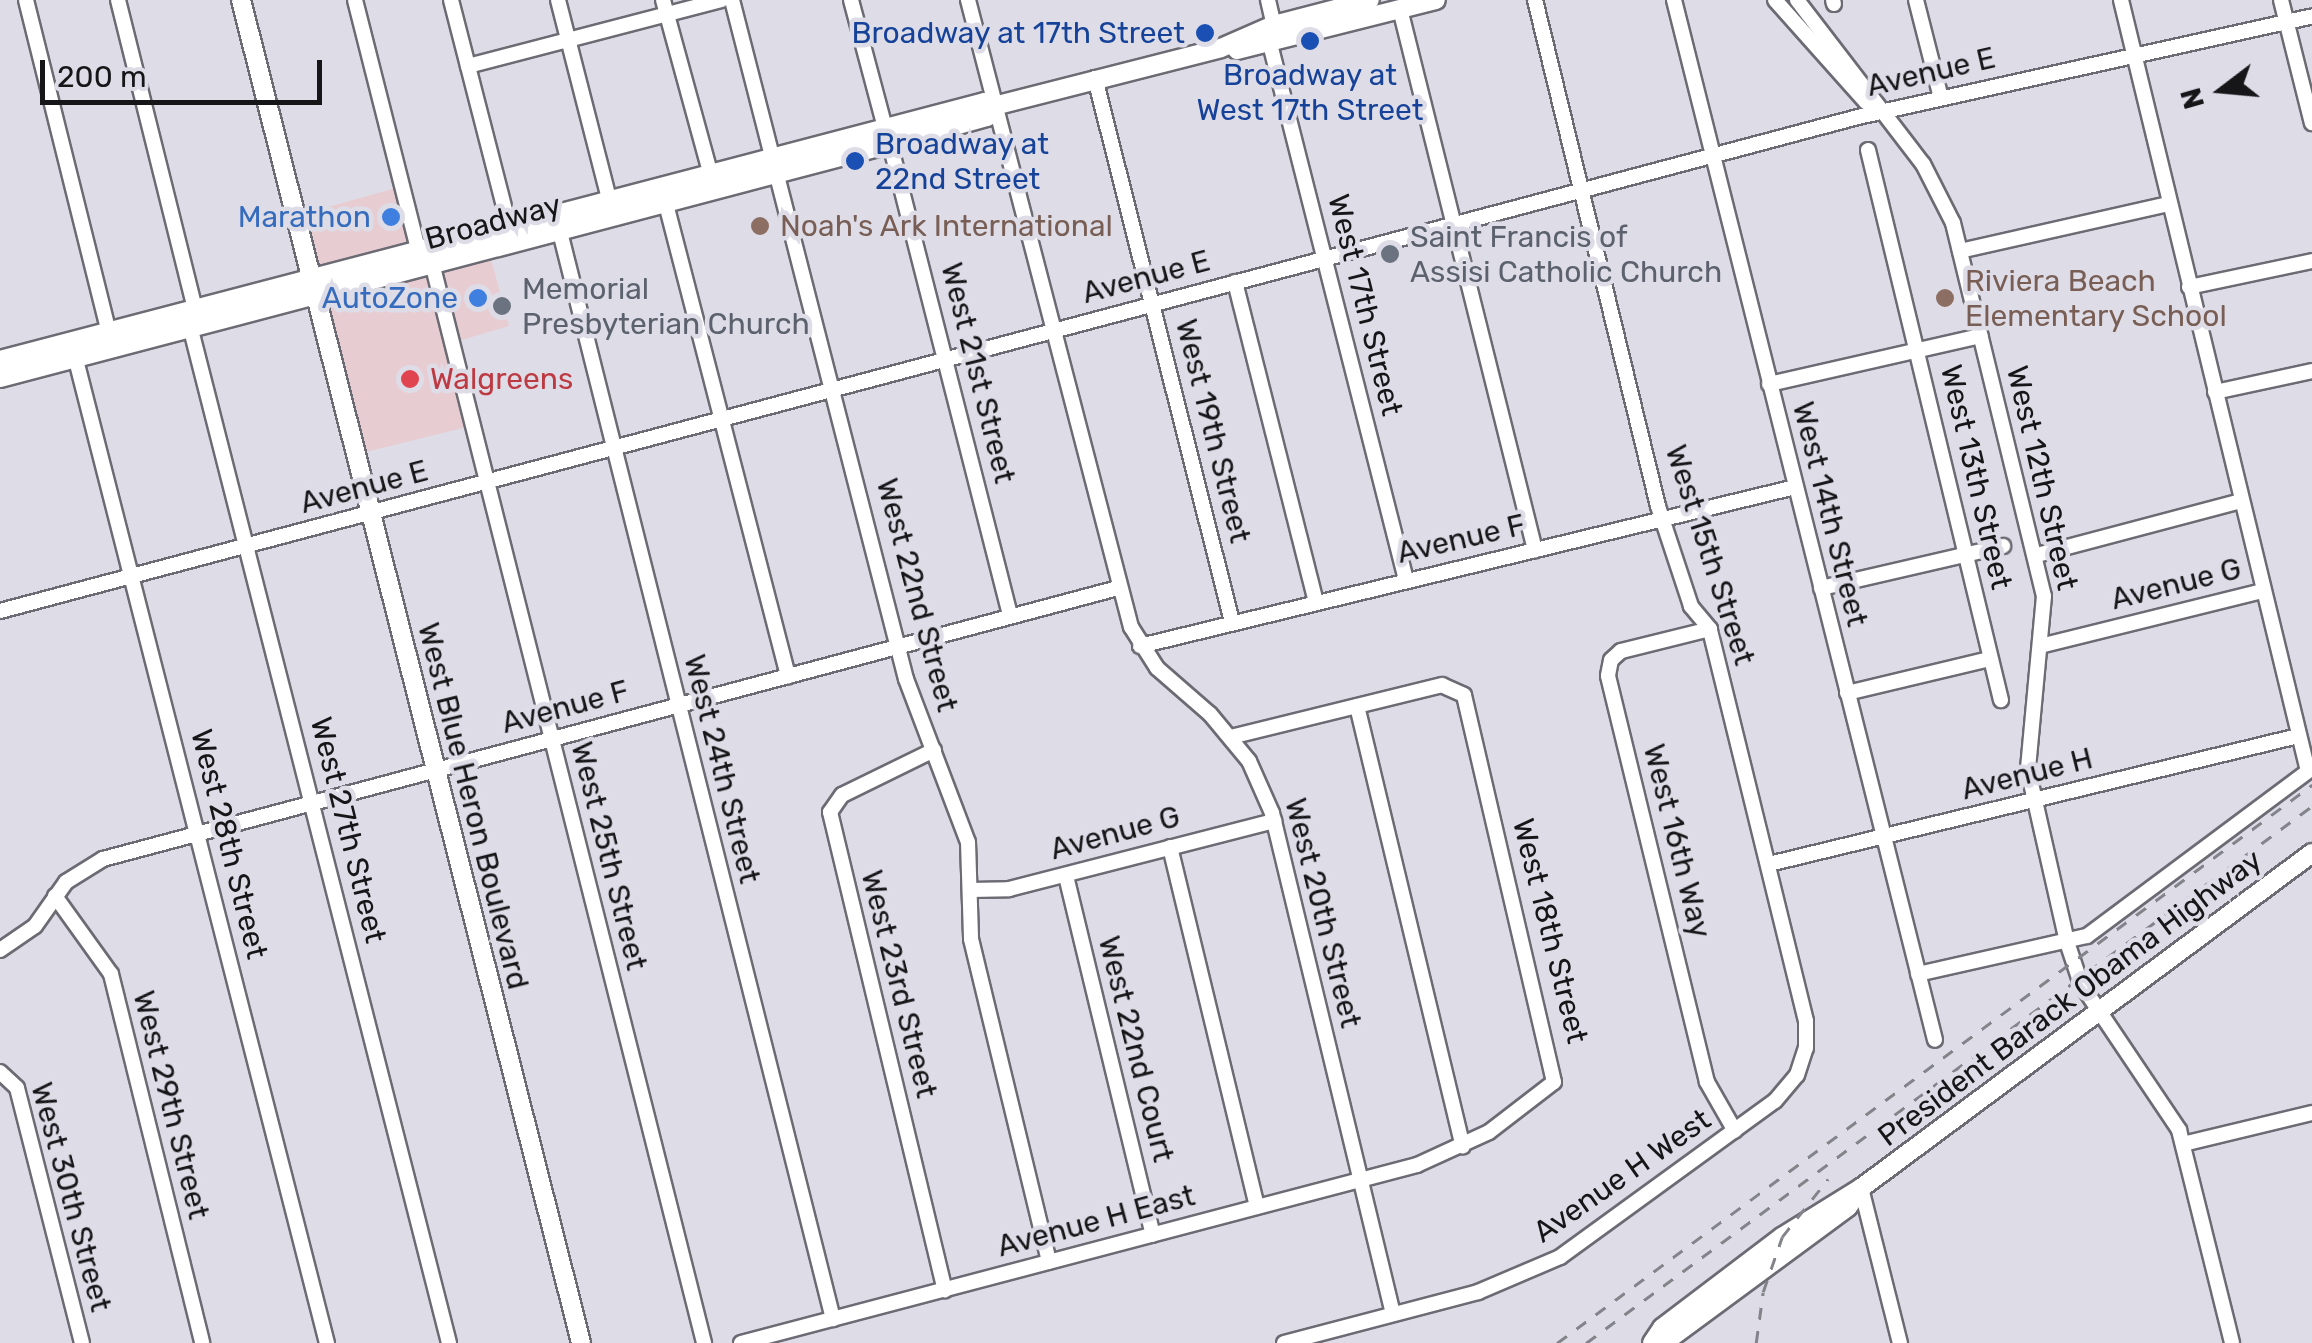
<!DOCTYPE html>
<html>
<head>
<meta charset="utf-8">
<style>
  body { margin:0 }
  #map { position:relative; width:2312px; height:1343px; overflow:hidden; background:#dedde7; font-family:Rubik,sans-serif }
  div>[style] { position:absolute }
  .commercial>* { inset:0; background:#e7cdd2 }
  .roads { filter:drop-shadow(2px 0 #6c6b74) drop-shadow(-2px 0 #6c6b74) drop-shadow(0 2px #6c6b74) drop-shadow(0 -2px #6c6b74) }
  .minor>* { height:14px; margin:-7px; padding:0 7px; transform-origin:7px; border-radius:7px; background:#fff }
  .major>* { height:18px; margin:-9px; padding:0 9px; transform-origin:9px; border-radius:9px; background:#fff }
  .rail>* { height:2.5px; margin-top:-1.25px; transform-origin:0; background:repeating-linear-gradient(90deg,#83838a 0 12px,transparent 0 24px) }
  .dots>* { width:28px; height:28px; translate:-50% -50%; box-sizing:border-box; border:5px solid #dedde7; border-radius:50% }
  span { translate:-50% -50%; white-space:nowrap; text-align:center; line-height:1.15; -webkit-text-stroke:9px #dedde7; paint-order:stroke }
  .transit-label { font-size:30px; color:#164399 }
  .right { translate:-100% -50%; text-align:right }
  .left { translate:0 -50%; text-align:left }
  .street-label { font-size:30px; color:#161619 }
  .shop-label { font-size:30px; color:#366cbe }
  .education-label { font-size:30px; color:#785e54 }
  .worship-label { font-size:30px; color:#5b616d }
  .health-label { font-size:30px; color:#be3a42 }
  .north { position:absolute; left:2172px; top:40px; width:100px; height:100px; -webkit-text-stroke:8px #dedde7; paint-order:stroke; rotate:254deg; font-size:28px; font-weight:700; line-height:40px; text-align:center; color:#161619 }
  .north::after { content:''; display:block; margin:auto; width:35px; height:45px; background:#161619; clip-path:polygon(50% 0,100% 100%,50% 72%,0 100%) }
  .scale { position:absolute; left:40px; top:60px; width:282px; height:45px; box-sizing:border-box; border:5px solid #161619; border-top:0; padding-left:12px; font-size:30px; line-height:35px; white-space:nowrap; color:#161619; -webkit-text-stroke:8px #dedde7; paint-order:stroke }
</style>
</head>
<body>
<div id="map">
  <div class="commercial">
    <div style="clip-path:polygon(396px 188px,421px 277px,491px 259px,509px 326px,445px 345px,467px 427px,366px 452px,306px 213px)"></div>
  </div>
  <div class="roads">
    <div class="minor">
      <div style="left:26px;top:0;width:344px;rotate:76deg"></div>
      <div style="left:118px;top:0;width:322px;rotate:76deg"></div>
      <div style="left:355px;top:0;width:261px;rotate:75.8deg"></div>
      <div style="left:451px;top:0;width:236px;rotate:75.6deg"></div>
      <div style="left:558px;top:0;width:209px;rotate:75.6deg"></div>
      <div style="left:663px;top:0;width:181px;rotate:74.7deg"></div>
      <div style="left:732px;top:0;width:701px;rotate:75.63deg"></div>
      <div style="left:906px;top:679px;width:174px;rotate:69.2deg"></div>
      <div style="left:968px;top:842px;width:97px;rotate:88.2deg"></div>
      <div style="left:971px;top:939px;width:332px;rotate:76.4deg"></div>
      <div style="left:851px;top:0;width:132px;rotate:75.1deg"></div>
      <div style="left:968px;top:0;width:648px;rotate:75.43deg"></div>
      <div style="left:1131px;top:627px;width:49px;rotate:57.6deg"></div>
      <div style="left:1157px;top:668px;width:70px;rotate:41deg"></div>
      <div style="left:1210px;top:714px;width:61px;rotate:50.3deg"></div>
      <div style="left:1249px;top:761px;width:57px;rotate:66.1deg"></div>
      <div style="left:1272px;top:813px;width:515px;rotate:76.42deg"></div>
      <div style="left:1268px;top:0;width:26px;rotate:77deg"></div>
      <div style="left:1674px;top:0;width:1072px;rotate:75.91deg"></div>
      <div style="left:1775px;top:0;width:137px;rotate:48.3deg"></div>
      <div style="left:1797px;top:0;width:207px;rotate:52.5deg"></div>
      <div style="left:1923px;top:164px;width:66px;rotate:63deg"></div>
      <div style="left:1953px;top:223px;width:384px;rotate:76.3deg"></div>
      <div style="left:2044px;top:596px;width:175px;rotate:95.3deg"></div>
      <div style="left:2028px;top:770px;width:176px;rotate:77.2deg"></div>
      <div style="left:2067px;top:942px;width:44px;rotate:71.6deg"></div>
      <div style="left:2081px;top:984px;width:176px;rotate:56.1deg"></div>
      <div style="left:2179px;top:1130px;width:219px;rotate:76deg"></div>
      <div style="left:1833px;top:0;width:4px;rotate:76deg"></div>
      <div style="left:1916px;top:0;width:101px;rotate:75.7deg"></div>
      <div style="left:2121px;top:0;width:793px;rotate:76.37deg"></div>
      <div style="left:2281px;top:0;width:127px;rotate:75.9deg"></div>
      <div style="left:1400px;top:9px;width:558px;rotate:75.99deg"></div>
      <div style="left:1270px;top:44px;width:553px;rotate:75.76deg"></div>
      <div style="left:468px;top:66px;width:262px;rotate:-14.6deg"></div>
      <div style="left:1095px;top:78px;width:561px;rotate:75.86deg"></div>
      <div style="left:890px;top:144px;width:487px;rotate:75.7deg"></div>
      <div style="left:1868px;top:150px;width:566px;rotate:76.41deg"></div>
      <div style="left:666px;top:204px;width:488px;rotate:75.5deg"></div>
      <div style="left:560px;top:232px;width:1121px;rotate:75.9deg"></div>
      <div style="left:1960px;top:251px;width:214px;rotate:-12.7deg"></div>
      <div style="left:433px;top:267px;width:1110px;rotate:75.86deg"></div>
      <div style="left:1235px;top:282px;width:330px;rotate:75.8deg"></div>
      <div style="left:2189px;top:287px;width:126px;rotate:-11.9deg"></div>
      <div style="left:191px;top:330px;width:1045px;rotate:75.71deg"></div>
      <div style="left:76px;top:360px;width:1015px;rotate:75.68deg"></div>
      <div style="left:1769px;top:384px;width:217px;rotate:-12.8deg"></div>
      <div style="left:2215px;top:392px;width:99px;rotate:-12.2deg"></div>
      <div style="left:2037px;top:555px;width:212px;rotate:-14.8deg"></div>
      <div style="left:1821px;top:588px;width:187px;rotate:-13deg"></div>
      <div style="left:0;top:611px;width:1923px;rotate:-14.89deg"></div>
      <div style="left:1858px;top:117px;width:465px;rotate:-12.5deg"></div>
      <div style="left:1710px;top:629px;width:92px;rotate:166.1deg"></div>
      <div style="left:1621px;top:651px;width:13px;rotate:138deg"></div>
      <div style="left:1611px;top:660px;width:16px;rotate:101deg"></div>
      <div style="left:1608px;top:676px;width:418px;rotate:76.3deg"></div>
      <div style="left:1707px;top:1082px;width:56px;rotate:60.3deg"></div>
      <div style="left:2044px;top:645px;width:226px;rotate:-13.9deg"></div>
      <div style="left:1140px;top:646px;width:674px;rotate:-13.64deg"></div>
      <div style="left:1847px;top:693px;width:147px;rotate:-13.4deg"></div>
      <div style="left:1357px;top:706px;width:453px;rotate:76.5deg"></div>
      <div style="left:934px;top:750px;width:102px;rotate:153.9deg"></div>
      <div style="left:842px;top:795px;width:21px;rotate:125deg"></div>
      <div style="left:830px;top:812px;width:492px;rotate:76.5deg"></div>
      <div style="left:1170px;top:847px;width:370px;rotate:76.4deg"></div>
      <div style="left:1769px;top:864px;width:544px;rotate:-13.6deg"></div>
      <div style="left:1066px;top:876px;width:369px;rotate:76.4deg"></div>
      <div style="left:970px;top:890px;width:39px;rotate:-1deg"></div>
      <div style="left:1009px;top:889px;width:274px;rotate:-14.4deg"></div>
      <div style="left:55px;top:896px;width:96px;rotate:54.3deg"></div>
      <div style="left:111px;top:974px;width:380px;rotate:76.1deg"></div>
      <div style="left:0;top:950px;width:42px;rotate:-34.4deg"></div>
      <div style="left:35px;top:926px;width:54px;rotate:-54.8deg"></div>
      <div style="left:66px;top:882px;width:44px;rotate:-31.9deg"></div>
      <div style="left:103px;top:859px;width:1051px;rotate:-14.95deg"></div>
      <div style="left:1918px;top:974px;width:173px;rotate:-12.7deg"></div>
      <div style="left:2087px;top:936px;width:281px;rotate:-36.7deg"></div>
      <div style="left:0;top:1072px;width:23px;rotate:43deg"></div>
      <div style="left:17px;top:1088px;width:263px;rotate:75.7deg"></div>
      <div style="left:2183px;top:1144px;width:133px;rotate:-13.5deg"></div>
      <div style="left:1861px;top:1188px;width:160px;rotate:75.9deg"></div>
      <div style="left:741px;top:1343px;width:699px;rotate:-14.75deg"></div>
      <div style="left:1417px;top:1165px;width:79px;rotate:-24.6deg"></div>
      <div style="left:1489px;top:1132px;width:82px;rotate:-37.6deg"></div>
      <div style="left:1554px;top:1082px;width:397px;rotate:-103.1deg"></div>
      <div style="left:1464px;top:695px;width:24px;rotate:-156deg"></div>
      <div style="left:1442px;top:685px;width:217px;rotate:166.2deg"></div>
      <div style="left:1284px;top:1343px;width:201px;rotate:-14.7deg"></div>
      <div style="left:1478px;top:1292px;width:89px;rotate:-23.1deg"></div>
      <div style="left:1560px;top:1257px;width:266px;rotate:-36deg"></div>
      <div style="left:1775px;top:1101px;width:34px;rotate:-50deg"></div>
      <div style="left:1797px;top:1075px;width:28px;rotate:-72deg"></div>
      <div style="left:1806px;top:1048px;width:27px;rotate:-90deg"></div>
      <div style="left:1806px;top:1021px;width:404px;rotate:-103.8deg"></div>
      <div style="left:1710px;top:629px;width:30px;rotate:-130deg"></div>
      <div style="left:1691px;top:606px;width:105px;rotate:-108.3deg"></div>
      <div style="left:1658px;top:506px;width:521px;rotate:-103.66deg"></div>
    </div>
    <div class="major">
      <div style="left:241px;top:0;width:1385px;rotate:75.79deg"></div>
      <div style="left:1237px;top:50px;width:205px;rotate:-14.1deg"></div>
      <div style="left:0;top:360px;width:1018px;rotate:-14.68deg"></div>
      <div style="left:985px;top:102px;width:10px;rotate:24deg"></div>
      <div style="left:994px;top:106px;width:234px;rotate:-14.3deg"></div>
      <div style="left:1221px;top:48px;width:58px;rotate:-23.5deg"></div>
      <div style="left:1274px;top:25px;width:99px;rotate:-14.6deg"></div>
      <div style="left:0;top:378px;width:920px;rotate:-14.73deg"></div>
      <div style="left:890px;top:144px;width:101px;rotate:-15.6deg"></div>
      <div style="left:987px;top:117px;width:13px;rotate:-58deg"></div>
      <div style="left:1657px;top:1339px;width:16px;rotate:-11deg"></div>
      <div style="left:1673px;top:1336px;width:217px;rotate:-36.4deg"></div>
      <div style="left:1848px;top:1207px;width:23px;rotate:-56deg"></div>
      <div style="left:1652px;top:1343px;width:18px;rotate:-56deg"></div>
      <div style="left:1662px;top:1328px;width:151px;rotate:-37.2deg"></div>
      <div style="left:1782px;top:1237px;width:93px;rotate:-31.8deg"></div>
      <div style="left:1861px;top:1188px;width:562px;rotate:-36.6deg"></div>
    </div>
  </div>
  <div class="rail">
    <div style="left:1557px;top:1343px;width:939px;rotate:-36.47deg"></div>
    <div style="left:1586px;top:1343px;width:903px;rotate:-36.49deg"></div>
    <div style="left:1756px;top:1343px;width:51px;rotate:-82.2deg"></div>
    <div style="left:1763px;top:1292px;width:58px;rotate:-70.9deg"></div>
    <div style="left:1782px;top:1237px;width:74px;rotate:-51.6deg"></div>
  </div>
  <div class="dots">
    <div style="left:1205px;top:33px;background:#1a4fb4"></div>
    <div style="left:1310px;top:41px;background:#1a4fb4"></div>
    <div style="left:855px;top:161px;background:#1a4fb4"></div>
    <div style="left:391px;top:217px;background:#3f7fe0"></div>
    <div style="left:760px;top:226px;background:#8d6e63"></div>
    <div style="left:1390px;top:254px;background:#6b7280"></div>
    <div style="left:478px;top:298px;background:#3f7fe0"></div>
    <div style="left:1945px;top:298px;background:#8d6e63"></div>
    <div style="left:502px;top:306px;background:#6b7280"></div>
    <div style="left:410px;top:379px;background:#e0444e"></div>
  </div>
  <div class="transit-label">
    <span class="right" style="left:1185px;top:33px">Broadway at 17th Street</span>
    <span style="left:1310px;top:92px">Broadway at<br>West 17th Street</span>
    <span class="left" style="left:875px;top:161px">Broadway at<br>22nd Street</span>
  </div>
  <div class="street-label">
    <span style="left:1931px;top:72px;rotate:-13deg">Avenue E</span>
    <span style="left:493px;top:222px;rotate:-15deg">Broadway</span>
    <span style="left:1146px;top:277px;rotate:-15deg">Avenue E</span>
    <span style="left:1365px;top:305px;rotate:76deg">West 17th Street</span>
    <span style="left:978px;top:373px;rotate:76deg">West 21st Street</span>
    <span style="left:1213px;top:431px;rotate:76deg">West 19th Street</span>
    <span style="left:1976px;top:477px;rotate:77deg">West 13th Street</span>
    <span style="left:2042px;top:478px;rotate:77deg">West 12th Street</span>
    <span style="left:364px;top:487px;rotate:-15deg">Avenue E</span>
    <span style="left:1830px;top:514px;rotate:76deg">West 14th Street</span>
    <span style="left:1461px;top:539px;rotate:-13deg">Avenue F</span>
    <span style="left:1710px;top:555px;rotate:72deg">West 15th Street</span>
    <span style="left:2176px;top:584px;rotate:-14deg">Avenue G</span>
    <span style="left:917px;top:595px;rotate:75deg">West 22nd Street</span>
    <span style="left:565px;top:707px;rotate:-15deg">Avenue F</span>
    <span style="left:722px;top:769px;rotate:76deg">West 24th Street</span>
    <span style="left:2027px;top:774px;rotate:-14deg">Avenue H</span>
    <span style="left:473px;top:806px;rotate:76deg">West Blue Heron Boulevard</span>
    <span style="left:348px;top:830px;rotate:76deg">West 27th Street</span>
    <span style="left:1115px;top:833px;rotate:-15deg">Avenue G</span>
    <span style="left:1677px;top:841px;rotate:76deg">West 16th Way</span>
    <span style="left:229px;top:844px;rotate:76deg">West 28th Street</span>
    <span style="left:609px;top:856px;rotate:76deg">West 25th Street</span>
    <span style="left:1323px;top:913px;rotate:76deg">West 20th Street</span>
    <span style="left:1550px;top:931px;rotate:76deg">West 18th Street</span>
    <span style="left:899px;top:984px;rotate:76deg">West 23rd Street</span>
    <span style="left:2070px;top:998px;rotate:-37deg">President Barack Obama Highway</span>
    <span style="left:1136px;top:1049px;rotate:76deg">West 22nd Court</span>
    <span style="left:171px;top:1105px;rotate:76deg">West 29th Street</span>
    <span style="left:1622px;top:1176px;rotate:-35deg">Avenue H West</span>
    <span style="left:71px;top:1197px;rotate:75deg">West 30th Street</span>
    <span style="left:1096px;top:1221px;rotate:-15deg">Avenue H East</span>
  </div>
  <div class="shop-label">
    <span class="right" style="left:371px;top:217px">Marathon</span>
    <span class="right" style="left:458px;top:298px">AutoZone</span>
  </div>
  <div class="education-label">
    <span class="left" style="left:780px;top:226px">Noah's Ark International</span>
    <span class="left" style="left:1965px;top:298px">Riviera Beach<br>Elementary School</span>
  </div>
  <div class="worship-label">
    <span class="left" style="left:1410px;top:254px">Saint Francis of<br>Assisi Catholic Church</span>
    <span class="left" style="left:522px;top:306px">Memorial<br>Presbyterian Church</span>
  </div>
  <div class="health-label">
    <span class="left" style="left:430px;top:379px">Walgreens</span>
  </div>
  <div class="north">N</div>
  <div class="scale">200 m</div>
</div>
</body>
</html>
